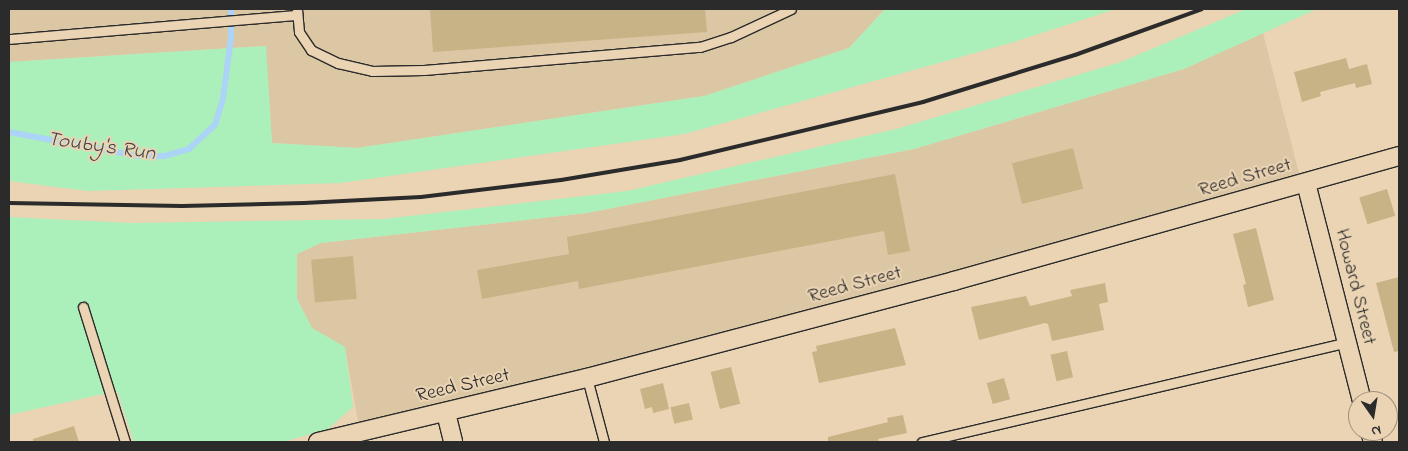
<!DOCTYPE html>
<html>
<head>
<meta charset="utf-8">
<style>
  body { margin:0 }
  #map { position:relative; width:1408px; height:451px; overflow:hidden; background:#ebd4b4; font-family:"Indie Flower",sans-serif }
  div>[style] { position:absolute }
  .built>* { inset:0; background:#dcc7a4 }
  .green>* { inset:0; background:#abefba }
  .stream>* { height:5.5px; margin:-2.75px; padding:0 2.75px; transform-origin:2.75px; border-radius:2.75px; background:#acd4f7 }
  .building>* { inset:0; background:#c8b387; transform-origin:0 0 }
  .roads { filter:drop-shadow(1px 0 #2b2b2b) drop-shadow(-1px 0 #2b2b2b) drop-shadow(0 1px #2b2b2b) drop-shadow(0 -1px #2b2b2b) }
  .lane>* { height:9px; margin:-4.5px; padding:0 4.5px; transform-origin:4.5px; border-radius:4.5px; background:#ebd4b4 }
  .street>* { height:18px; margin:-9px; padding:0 9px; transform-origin:9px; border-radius:9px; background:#ebd4b4 }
  .rail>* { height:4px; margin:-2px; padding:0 2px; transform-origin:2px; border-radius:2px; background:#2b2b2b }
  span { translate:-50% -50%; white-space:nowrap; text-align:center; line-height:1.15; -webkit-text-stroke:4px #ebd4b4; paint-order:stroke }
  .street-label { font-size:20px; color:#2b2b2b }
  .water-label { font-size:21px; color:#3e444a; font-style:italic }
  .frame { position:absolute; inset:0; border:10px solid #2b2b2b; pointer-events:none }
  .north { position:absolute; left:1348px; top:391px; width:50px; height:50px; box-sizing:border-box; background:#ebd4b4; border:1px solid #9e907d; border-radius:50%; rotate:167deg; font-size:14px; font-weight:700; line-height:20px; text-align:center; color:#2b2b2b }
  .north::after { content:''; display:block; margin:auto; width:18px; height:22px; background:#2b2b2b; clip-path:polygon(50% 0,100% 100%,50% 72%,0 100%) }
</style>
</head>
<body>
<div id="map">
  <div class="built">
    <div style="clip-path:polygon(9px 9px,885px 9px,849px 48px,704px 96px,357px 148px,272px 143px,265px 46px,9px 62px)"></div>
    <div style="clip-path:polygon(1263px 33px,1300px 177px,361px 438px,345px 348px,312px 328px,297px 299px,297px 254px,321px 243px,587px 213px,914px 149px,1184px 69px)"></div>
  </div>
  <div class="green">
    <div style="clip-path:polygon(885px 9px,1116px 9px,1014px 42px,684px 134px,340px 183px,88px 191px,9px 181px,9px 62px,266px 46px,272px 143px,357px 148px,704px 96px,849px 48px)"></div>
    <div style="clip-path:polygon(1246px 9px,1317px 9px,1184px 69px,914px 149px,587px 213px,321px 243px,297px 254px,297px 299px,312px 328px,345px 347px,353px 407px,328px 429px,283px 442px,134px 442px,117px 391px,9px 415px,9px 217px,130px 223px,383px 219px,627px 191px,896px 129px,1121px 62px)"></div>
  </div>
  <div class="stream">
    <div style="left:9px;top:132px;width:131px;rotate:10.5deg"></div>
    <div style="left:138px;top:156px;width:27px"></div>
    <div style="left:165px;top:156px;width:25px;rotate:-16deg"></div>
    <div style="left:189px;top:149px;width:35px;rotate:-43deg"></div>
    <div style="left:215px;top:125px;width:28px;rotate:-73deg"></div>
    <div style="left:223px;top:98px;width:61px;rotate:-82.4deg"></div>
    <div style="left:231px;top:38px;width:29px;rotate:-90deg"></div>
  </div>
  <div class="building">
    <div style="clip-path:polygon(430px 9px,705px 9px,707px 32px,433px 52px)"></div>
    <div style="clip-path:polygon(1346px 58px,1349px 69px,1367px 64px,1372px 84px,1356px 88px,1355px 83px,1320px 92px,1321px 96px,1302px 102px,1294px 72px)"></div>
    <div style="left:1073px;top:148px;width:42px;height:63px;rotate:76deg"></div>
    <div style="clip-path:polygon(895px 174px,910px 251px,888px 255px,884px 231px,579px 289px,578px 281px,482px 299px,477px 270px,569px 254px,567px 237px)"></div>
    <div style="left:1387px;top:189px;width:28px;height:29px;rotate:73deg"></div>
    <div style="clip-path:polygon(1256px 228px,1274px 300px,1248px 307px,1243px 285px,1246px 284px,1233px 234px)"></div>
    <div style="left:353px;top:256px;width:43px;height:42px;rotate:85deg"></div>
    <div style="clip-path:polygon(1399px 277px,1399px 351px,1394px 352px,1376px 283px)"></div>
    <div style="clip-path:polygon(1105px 283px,1108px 302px,1099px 304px,1104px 330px,1052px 341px,1048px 324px,1045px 323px,979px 340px,971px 307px,1026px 296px,1030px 306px,1072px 296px,1070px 290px)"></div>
    <div style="clip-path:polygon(895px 328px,906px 365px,819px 383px,812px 352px,817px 351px,816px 346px)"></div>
    <div style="left:1067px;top:351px;width:27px;height:17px;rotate:77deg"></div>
    <div style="left:731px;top:367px;width:38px;height:21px;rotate:76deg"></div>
    <div style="left:1004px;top:378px;width:22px;height:18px;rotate:74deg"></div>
    <div style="clip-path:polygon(663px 383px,669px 409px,653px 413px,652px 407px,645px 409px,640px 389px)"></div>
    <div style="left:689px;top:403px;width:17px;height:19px;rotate:77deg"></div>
    <div style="clip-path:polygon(903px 415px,907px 433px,878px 439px,879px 442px,828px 442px,828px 437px,888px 422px,887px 418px)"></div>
    <div style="clip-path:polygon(74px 426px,79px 442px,33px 442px,33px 439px)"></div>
  </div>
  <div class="roads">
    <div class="lane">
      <div style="left:297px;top:9px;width:23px;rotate:85deg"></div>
      <div style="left:299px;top:32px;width:22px;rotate:56deg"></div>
      <div style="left:311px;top:50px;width:30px;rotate:26deg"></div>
      <div style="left:338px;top:63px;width:35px;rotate:13deg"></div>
      <div style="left:372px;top:71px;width:52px;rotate:-1.1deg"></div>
      <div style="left:424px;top:70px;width:277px;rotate:-4.8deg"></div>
      <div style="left:700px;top:47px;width:33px;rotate:-18deg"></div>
      <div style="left:731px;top:37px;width:66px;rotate:-25deg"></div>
      <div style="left:9px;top:39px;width:289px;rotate:-4.8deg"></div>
      <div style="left:83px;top:307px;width:141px;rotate:72.7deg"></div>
      <div style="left:587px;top:378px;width:66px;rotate:75.1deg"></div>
      <div style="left:922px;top:442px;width:437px;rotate:-13.2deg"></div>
    </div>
    <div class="street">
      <div style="left:1306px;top:183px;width:225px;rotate:75.6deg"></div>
      <div style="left:446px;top:413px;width:30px;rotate:76deg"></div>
      <div style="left:1370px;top:431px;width:11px;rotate:75deg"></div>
      <div style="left:318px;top:442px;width:277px;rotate:-13.4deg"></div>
      <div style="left:587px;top:378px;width:380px;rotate:-14.8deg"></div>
      <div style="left:954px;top:281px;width:462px;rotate:-15.7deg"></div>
    </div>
  </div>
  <div class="rail">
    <div style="left:9px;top:203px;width:173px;rotate:1deg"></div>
    <div style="left:182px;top:206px;width:122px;rotate:-1.4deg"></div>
    <div style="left:304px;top:203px;width:117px;rotate:-2.9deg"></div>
    <div style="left:421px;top:197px;width:141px;rotate:-6.9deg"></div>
    <div style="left:561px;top:180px;width:121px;rotate:-9.5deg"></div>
    <div style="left:680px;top:160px;width:250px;rotate:-13.4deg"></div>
    <div style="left:923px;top:102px;width:159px;rotate:-17.2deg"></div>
    <div style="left:1075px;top:55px;width:135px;rotate:-19.9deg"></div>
  </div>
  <div class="street-label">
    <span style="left:1245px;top:178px;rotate:-16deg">Reed Street</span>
    <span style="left:855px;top:285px;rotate:-15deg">Reed Street</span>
    <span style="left:1355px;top:287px;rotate:76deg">Howard Street</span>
    <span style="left:463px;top:386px;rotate:-13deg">Reed Street</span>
  </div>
  <div class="water-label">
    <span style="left:101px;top:147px;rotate:8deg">Touby's Run</span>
  </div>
  <div class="frame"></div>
  <div class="north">N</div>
</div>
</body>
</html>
